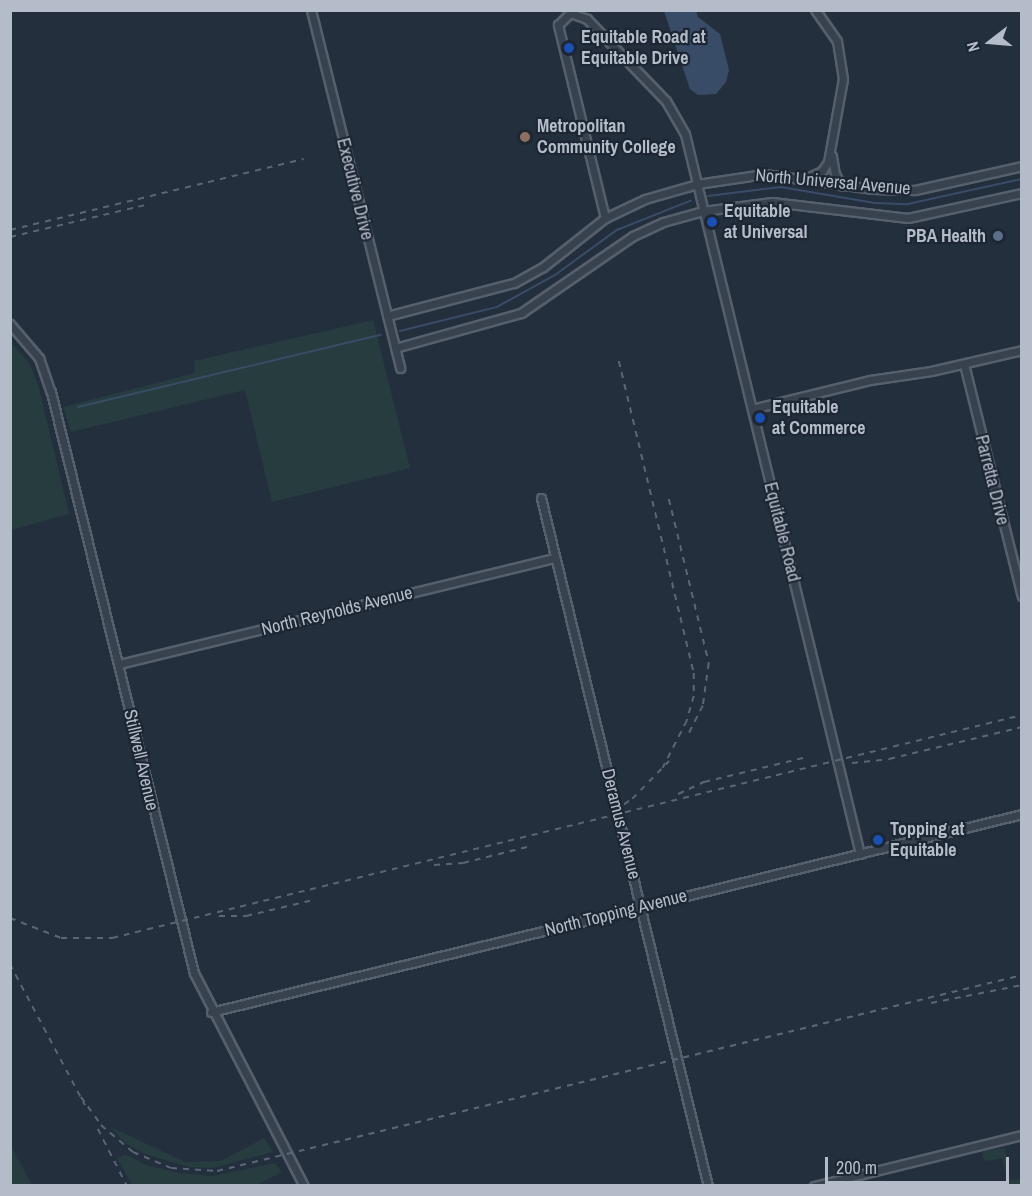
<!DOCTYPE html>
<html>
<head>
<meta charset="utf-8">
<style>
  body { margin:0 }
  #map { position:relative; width:1032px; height:1196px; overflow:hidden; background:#242f3e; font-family:"Archivo Narrow",sans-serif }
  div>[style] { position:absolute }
  .green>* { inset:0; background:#263c3f }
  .water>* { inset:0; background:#394c67 }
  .stream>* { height:1.5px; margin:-0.75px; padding:0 0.75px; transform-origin:0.75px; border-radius:0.75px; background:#394c67 }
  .roads { filter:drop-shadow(2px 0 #565f6c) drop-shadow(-2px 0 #565f6c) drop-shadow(0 2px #565f6c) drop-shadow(0 -2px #565f6c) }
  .street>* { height:7px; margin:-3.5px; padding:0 3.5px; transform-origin:3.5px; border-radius:3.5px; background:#38414e }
  .rail>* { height:1.5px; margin-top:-0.75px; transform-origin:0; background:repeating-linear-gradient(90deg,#5a6575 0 6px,transparent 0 12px) }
  .dots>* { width:16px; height:16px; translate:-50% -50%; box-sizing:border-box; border:3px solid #1d2633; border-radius:50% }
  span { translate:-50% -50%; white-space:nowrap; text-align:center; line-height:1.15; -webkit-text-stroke:4.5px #1d2633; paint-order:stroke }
  .poi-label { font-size:18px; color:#b4bcc9; font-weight:700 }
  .left { translate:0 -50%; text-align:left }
  .right { translate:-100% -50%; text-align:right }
  .street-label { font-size:18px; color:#b4bcc9 }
  .frame { position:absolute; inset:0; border:12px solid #b4bcc9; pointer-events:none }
  .north { position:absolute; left:960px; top:12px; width:60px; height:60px; -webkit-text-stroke:4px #1d2633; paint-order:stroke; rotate:254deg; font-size:16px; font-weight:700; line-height:24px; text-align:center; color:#b4bcc9 }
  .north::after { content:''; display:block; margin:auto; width:21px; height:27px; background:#b4bcc9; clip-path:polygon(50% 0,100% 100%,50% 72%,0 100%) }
  .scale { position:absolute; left:825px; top:1157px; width:184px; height:27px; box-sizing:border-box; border:3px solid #b4bcc9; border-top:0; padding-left:8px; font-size:18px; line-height:21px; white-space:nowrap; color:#b4bcc9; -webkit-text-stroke:4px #1d2633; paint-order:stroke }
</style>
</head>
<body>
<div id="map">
  <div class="green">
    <div style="clip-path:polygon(373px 320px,410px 468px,272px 502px,245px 390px,71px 432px,63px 407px,195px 373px,194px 361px)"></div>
    <div style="clip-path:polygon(10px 341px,30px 364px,39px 388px,69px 514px,11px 530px)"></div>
    <div style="clip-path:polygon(111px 1127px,185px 1162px,221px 1161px,264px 1138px,273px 1152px,212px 1168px,189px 1167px,145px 1154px,125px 1143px)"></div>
    <div style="clip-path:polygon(11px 1146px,32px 1185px,11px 1185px)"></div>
    <div style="clip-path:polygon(1005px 1148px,1010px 1180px,1021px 1179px,1021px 1185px,1009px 1185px,1002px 1158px,988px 1161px,982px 1158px,984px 1151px)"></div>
    <div style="clip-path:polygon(125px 1154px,146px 1165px,180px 1173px,212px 1176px,275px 1163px,282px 1172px,257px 1185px,132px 1185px,117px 1158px)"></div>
  </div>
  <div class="water">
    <div style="clip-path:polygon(664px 11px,696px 11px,698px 17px,720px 34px,729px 70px,726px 82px,716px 94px,698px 95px,690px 89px)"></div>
  </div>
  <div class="stream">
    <div style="left:708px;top:196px;width:74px;rotate:-7deg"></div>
    <div style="left:781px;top:187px;width:95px;rotate:9.7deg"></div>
    <div style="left:875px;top:203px;width:33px;rotate:2deg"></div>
    <div style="left:908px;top:204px;width:117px;rotate:-12.4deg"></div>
    <div style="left:400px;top:331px;width:100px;rotate:-13.9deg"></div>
    <div style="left:497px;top:307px;width:66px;rotate:-28.9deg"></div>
    <div style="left:555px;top:275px;width:77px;rotate:-36deg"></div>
    <div style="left:617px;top:230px;width:79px;rotate:-21.7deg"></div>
    <div style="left:78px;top:407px;width:311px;rotate:-13.4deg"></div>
  </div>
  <div class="roads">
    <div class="street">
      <div style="left:311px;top:10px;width:369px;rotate:76deg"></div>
      <div style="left:832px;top:156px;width:18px;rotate:81deg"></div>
      <div style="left:835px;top:174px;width:13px;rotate:61deg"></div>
      <div style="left:807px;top:178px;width:17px;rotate:-25deg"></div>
      <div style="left:822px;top:171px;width:11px;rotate:-56deg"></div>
      <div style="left:828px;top:162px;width:84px;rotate:-79.8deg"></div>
      <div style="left:843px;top:79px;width:38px;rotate:-99deg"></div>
      <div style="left:837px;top:41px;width:38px;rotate:-125deg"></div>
      <div style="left:605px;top:218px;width:199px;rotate:-103.7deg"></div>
      <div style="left:558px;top:25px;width:17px;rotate:-45deg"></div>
      <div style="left:570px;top:13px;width:18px;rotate:19deg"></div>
      <div style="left:587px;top:19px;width:114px;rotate:46.1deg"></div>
      <div style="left:666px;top:101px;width:38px;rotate:60deg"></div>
      <div style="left:685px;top:134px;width:741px;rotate:76.34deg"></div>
      <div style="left:387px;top:316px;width:131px;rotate:-14.6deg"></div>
      <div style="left:514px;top:283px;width:33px;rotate:-29deg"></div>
      <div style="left:543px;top:267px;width:79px;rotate:-38.3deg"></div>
      <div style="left:605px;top:218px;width:44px;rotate:-25.4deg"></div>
      <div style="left:645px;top:199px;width:54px;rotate:-16.1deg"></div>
      <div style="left:697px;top:184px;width:68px;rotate:-8.5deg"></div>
      <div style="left:764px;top:174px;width:110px;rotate:7.8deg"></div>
      <div style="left:873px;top:189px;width:42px;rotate:1.4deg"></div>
      <div style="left:915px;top:190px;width:110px;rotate:-12.6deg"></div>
      <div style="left:10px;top:324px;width:45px;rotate:49.5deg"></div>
      <div style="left:39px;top:358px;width:36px;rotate:71deg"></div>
      <div style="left:51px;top:392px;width:598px;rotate:76.17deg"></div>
      <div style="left:194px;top:973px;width:240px;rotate:62.7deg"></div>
      <div style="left:395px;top:348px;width:131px;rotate:-15.5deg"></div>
      <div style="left:521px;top:313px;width:136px;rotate:-34.5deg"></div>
      <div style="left:633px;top:236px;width:33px;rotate:-25deg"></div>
      <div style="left:663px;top:222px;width:41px;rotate:-15.4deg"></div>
      <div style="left:703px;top:211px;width:70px;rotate:-7.4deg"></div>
      <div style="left:772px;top:202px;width:137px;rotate:6.7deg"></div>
      <div style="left:908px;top:218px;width:117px;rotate:-12.4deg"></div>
      <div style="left:964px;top:364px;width:239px;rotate:76deg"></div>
      <div style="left:752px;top:409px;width:122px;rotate:-13.8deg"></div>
      <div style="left:870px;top:380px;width:62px;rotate:-8.4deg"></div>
      <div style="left:931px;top:371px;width:93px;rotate:-13deg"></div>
      <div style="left:541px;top:498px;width:708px;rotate:76.36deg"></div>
      <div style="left:119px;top:664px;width:449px;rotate:-13.7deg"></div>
      <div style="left:211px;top:1012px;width:835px;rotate:-13.72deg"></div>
      <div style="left:814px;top:1186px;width:214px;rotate:-13.8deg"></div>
    </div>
  </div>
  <div class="rail">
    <div style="left:10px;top:230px;width:302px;rotate:-13.6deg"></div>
    <div style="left:10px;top:237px;width:144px;rotate:-13.3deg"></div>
    <div style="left:619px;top:361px;width:321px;rotate:76.5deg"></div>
    <div style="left:694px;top:673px;width:23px;rotate:90deg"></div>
    <div style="left:694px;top:696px;width:26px;rotate:106deg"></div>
    <div style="left:687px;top:721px;width:53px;rotate:117.1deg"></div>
    <div style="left:669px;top:499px;width:169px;rotate:76.3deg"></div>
    <div style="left:709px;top:663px;width:43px;rotate:97.9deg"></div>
    <div style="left:703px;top:706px;width:36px;rotate:117deg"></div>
    <div style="left:852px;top:763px;width:37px;rotate:-6deg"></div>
    <div style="left:889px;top:759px;width:137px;rotate:-13.5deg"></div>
    <div style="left:678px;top:794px;width:29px;rotate:-25deg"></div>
    <div style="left:704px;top:782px;width:106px;rotate:-13.6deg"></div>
    <div style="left:614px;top:811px;width:22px;rotate:-34deg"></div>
    <div style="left:632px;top:799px;width:53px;rotate:-45.8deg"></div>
    <div style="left:434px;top:865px;width:29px;rotate:-4deg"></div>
    <div style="left:463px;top:863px;width:70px;rotate:-14deg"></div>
    <div style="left:219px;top:916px;width:27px"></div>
    <div style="left:246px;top:916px;width:69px;rotate:-13.4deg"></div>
    <div style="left:10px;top:918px;width:55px;rotate:21.4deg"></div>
    <div style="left:61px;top:938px;width:51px"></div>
    <div style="left:112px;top:938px;width:937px;rotate:-13.77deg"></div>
    <div style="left:10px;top:964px;width:160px;rotate:62deg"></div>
    <div style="left:931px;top:1003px;width:93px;rotate:-11.2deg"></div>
    <div style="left:81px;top:1097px;width:34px;rotate:54deg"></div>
    <div style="left:101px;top:1125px;width:42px;rotate:40.2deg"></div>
    <div style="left:133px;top:1152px;width:41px;rotate:22.8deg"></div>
    <div style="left:171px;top:1168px;width:46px;rotate:3.7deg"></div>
    <div style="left:217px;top:1171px;width:829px;rotate:-13.68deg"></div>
    <div style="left:98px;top:1129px;width:64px;rotate:63deg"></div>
  </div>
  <div class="dots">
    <div style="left:569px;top:48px;background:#1a4fb4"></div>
    <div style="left:525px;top:137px;background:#8d6e63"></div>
    <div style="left:712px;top:222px;background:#1a4fb4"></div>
    <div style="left:998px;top:236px;background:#5c6f8a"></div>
    <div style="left:760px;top:418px;background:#1a4fb4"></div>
    <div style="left:878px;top:840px;background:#1a4fb4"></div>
  </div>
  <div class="poi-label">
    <span class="left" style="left:581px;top:48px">Equitable Road at<br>Equitable Drive</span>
    <span class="left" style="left:537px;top:137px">Metropolitan<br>Community College</span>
    <span class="left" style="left:724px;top:222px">Equitable<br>at Universal</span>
    <span class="right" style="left:986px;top:236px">PBA Health</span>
    <span class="left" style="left:772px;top:418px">Equitable<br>at Commerce</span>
    <span class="left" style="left:890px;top:840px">Topping at<br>Equitable</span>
  </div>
  <div class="street-label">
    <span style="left:833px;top:182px;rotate:5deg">North Universal Avenue</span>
    <span style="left:355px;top:189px;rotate:76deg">Executive Drive</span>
    <span style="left:992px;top:480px;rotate:76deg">Parretta Drive</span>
    <span style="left:782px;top:532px;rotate:76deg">Equitable Road</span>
    <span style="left:337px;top:611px;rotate:-14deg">North Reynolds Avenue</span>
    <span style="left:141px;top:760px;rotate:77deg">Stillwell Avenue</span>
    <span style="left:621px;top:824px;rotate:76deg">Deramus Avenue</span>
    <span style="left:616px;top:913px;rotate:-14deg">North Topping Avenue</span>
  </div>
  <div class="frame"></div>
  <div class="north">N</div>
  <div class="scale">200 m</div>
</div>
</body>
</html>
